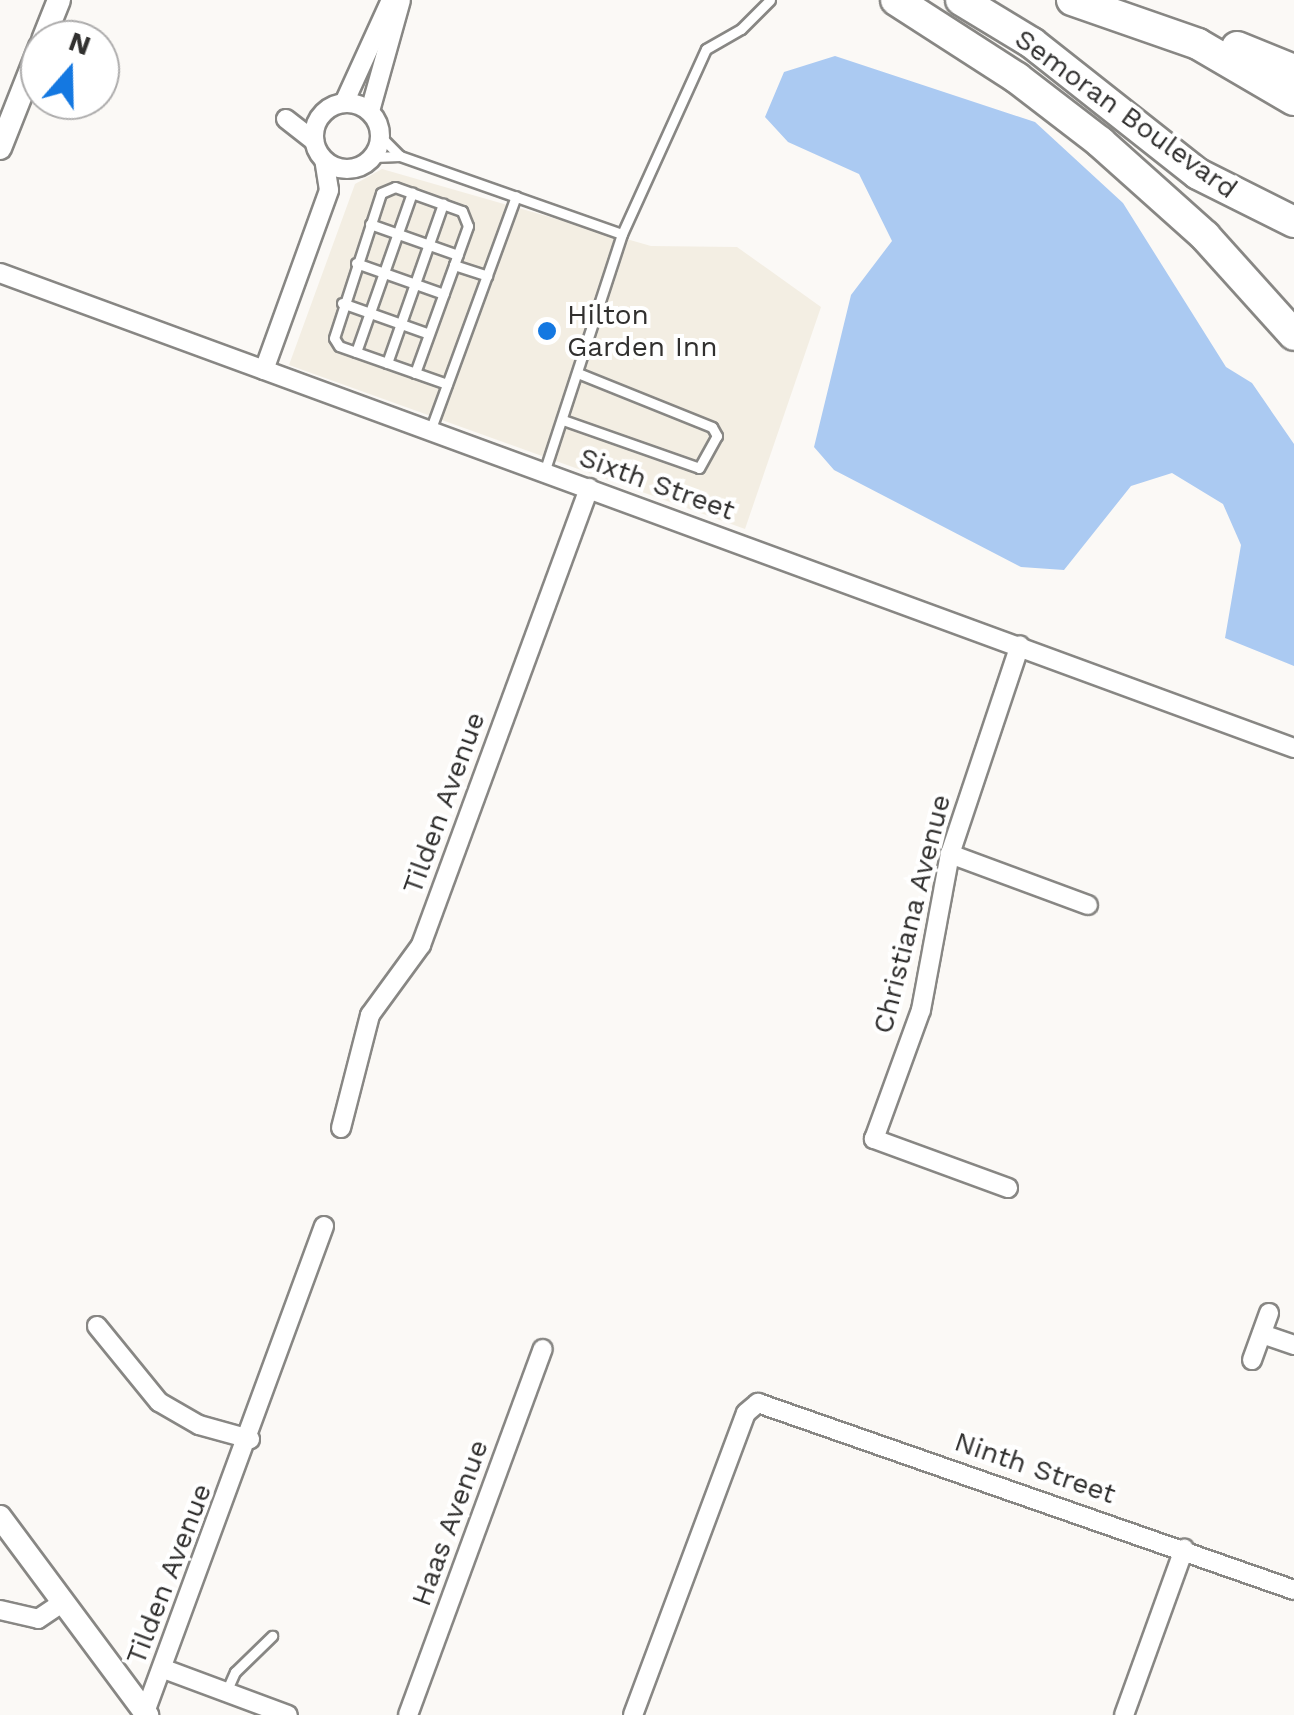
<!DOCTYPE html>
<html>
<head>
<meta charset="utf-8">
<style>
  body { margin:0 }
  #map { position:relative; width:1294px; height:1715px; overflow:hidden; background:#fbf9f6; font-family:"Work Sans",sans-serif }
  div>[style] { position:absolute }
  .built>* { inset:0; background:#f3eee3 }
  .water>* { inset:0; background:#abcaf2 }
  .roads { filter:drop-shadow(2px 0 #888784) drop-shadow(-2px 0 #888784) drop-shadow(0 2px #888784) drop-shadow(0 -2px #888784) }
  .service>* { height:9px; margin:-4.5px; padding:0 4.5px; transform-origin:4.5px; border-radius:4.5px; background:#fff }
  .minor>* { height:18px; margin:-9px; padding:0 9px; transform-origin:9px; border-radius:9px; background:#fff }
  .minor>.ring { margin:-9px; padding:0; box-sizing:content-box; background:none; border:18px solid #fff; border-radius:50% }
  .tertiary>* { height:22px; margin:-11px; padding:0 11px; transform-origin:11px; border-radius:11px; background:#fff }
  .primary>* { height:30px; margin:-15px; padding:0 15px; transform-origin:15px; border-radius:15px; background:#fff }
  .dots>* { width:28px; height:28px; translate:-50% -50%; box-sizing:border-box; border:5px solid #fff; border-radius:50% }
  span { translate:-50% -50%; white-space:nowrap; text-align:center; line-height:1.15; -webkit-text-stroke:8px #fff; paint-order:stroke }
  .street-label { font-size:28px; color:#31302f }
  .poi-label { font-size:28px; color:#31302f }
  .left { translate:0 -50%; text-align:left }
  .north { position:absolute; left:20px; top:20px; width:100px; height:100px; box-sizing:border-box; background:#fff; border:2px solid #adacac; border-radius:50%; rotate:20deg; font-size:28px; font-weight:700; line-height:40px; text-align:center; color:#31302f }
  .north::after { content:''; display:block; margin:auto; width:35px; height:45px; background:#1478e1; clip-path:polygon(50% 0,100% 100%,50% 72%,0 100%) }
</style>
</head>
<body>
<div id="map">
  <div class="built">
    <div style="clip-path:polygon(382px 169px,651px 246px,737px 247px,821px 307px,745px 529px,289px 365px,355px 184px)"></div>
  </div>
  <div class="water">
    <div style="clip-path:polygon(835px 56px,1035px 122px,1123px 203px,1226px 367px,1252px 383px,1294px 444px,1294px 666px,1225px 638px,1241px 545px,1223px 504px,1172px 473px,1131px 486px,1064px 570px,1021px 567px,834px 470px,814px 447px,851px 295px,892px 241px,859px 174px,788px 142px,765px 117px,784px 72px)"></div>
  </div>
  <div class="roads">
    <div class="service">
      <div style="left:381px;top:137px;width:27px;rotate:45deg"></div>
      <div style="left:374px;top:157px;width:26px;rotate:-2deg"></div>
      <div style="left:400px;top:156px;width:235px;rotate:19.4deg"></div>
      <div style="left:622px;top:234px;width:250px;rotate:108.1deg"></div>
      <div style="left:370px;top:224px;width:93px;rotate:19.4deg"></div>
      <div style="left:622px;top:234px;width:203px;rotate:-65.6deg"></div>
      <div style="left:706px;top:49px;width:40px;rotate:-29.7deg"></div>
      <div style="left:741px;top:29px;width:41px;rotate:-45deg"></div>
      <div style="left:356px;top:263px;width:93px;rotate:19.4deg"></div>
      <div style="left:342px;top:303px;width:92px;rotate:19.6deg"></div>
      <div style="left:356px;top:352px;width:169px;rotate:-70.6deg"></div>
      <div style="left:387px;top:363px;width:169px;rotate:-70.6deg"></div>
      <div style="left:415px;top:373px;width:115px;rotate:-70.1deg"></div>
      <div style="left:447px;top:384px;width:114px;rotate:-160.6deg"></div>
      <div style="left:339px;top:346px;width:9px;rotate:-122deg"></div>
      <div style="left:334px;top:338px;width:152px;rotate:-72deg"></div>
      <div style="left:381px;top:193px;width:15px;rotate:-23deg"></div>
      <div style="left:395px;top:187px;width:71px;rotate:19.7deg"></div>
      <div style="left:462px;top:211px;width:16px;rotate:68deg"></div>
      <div style="left:468px;top:226px;width:41px;rotate:109.7deg"></div>
      <div style="left:454px;top:265px;width:35px;rotate:18deg"></div>
      <div style="left:563px;top:420px;width:144px;rotate:19.4deg"></div>
      <div style="left:699px;top:468px;width:37px;rotate:-61deg"></div>
      <div style="left:717px;top:436px;width:10px;rotate:-119deg"></div>
      <div style="left:712px;top:427px;width:142px;rotate:-158.1deg"></div>
      <div style="left:430px;top:431px;width:250px;rotate:-69.9deg"></div>
      <div style="left:226px;top:1692px;width:22px;rotate:-66deg"></div>
      <div style="left:235px;top:1672px;width:52px;rotate:-44.2deg"></div>
    </div>
    <div class="minor">
      <div class="ring" style="left:314px;top:103px;width:48px;height:48px"></div>
      <div style="left:344px;top:103px;width:113px;rotate:-65.5deg"></div>
      <div style="left:370px;top:111px;width:115px;rotate:-74.4deg"></div>
      <div style="left:286px;top:119px;width:36px;rotate:38deg"></div>
      <div style="left:0;top:273px;width:1378px;rotate:20.16deg"></div>
      <div style="left:264px;top:370px;width:191px;rotate:-70.1deg"></div>
      <div style="left:329px;top:190px;width:30px;rotate:-99deg"></div>
      <div style="left:950px;top:854px;width:147px;rotate:20.3deg"></div>
      <div style="left:341px;top:1128px;width:117px;rotate:-75.6deg"></div>
      <div style="left:370px;top:1015px;width:87px;rotate:-53.9deg"></div>
      <div style="left:421px;top:945px;width:487px;rotate:-69.8deg"></div>
      <div style="left:1008px;top:1188px;width:143px;rotate:-159.9deg"></div>
      <div style="left:874px;top:1139px;width:137px;rotate:-70deg"></div>
      <div style="left:921px;top:1010px;width:159px;rotate:-79.5deg"></div>
      <div style="left:950px;top:854px;width:220px;rotate:-71.5deg"></div>
      <div style="left:97px;top:1326px;width:98px;rotate:50.8deg"></div>
      <div style="left:159px;top:1402px;width:46px;rotate:29.9deg"></div>
      <div style="left:199px;top:1425px;width:53px;rotate:15.4deg"></div>
      <div style="left:1262px;top:1334px;width:34px;rotate:19deg"></div>
      <div style="left:1252px;top:1360px;width:50px;rotate:-70.1deg"></div>
      <div style="left:0;top:1610px;width:39px;rotate:13deg"></div>
      <div style="left:38px;top:1619px;width:30px;rotate:-34deg"></div>
      <div style="left:164px;top:1669px;width:132px;rotate:20.4deg"></div>
      <div style="left:144px;top:1715px;width:521px;rotate:-69.79deg"></div>
      <div style="left:408px;top:1715px;width:390px;rotate:-69.8deg"></div>
      <div style="left:633px;top:1715px;width:322px;rotate:-69.5deg"></div>
      <div style="left:746px;top:1413px;width:16px;rotate:-40deg"></div>
      <div style="left:758px;top:1403px;width:568px;rotate:19.23deg"></div>
      <div style="left:1124px;top:1715px;width:177px;rotate:-70.1deg"></div>
    </div>
    <div class="tertiary">
      <div style="left:43px;top:40px;width:43px;rotate:-68.2deg"></div>
      <div style="left:0;top:148px;width:109px;rotate:-68.4deg"></div>
      <div style="left:0;top:1517px;width:247px;rotate:53.4deg"></div>
    </div>
    <div class="primary">
      <div style="left:896px;top:0;width:144px;rotate:32.8deg"></div>
      <div style="left:1017px;top:78px;width:105px;rotate:37.6deg"></div>
      <div style="left:1100px;top:142px;width:141px;rotate:41.8deg"></div>
      <div style="left:1205px;top:236px;width:133px;rotate:48deg"></div>
      <div style="left:961px;top:0;width:83px;rotate:31.2deg"></div>
      <div style="left:1032px;top:43px;width:211px;rotate:38.3deg"></div>
      <div style="left:1198px;top:174px;width:107px;rotate:26.6deg"></div>
      <div style="left:1072px;top:0;width:133px;rotate:19.2deg"></div>
      <div style="left:1198px;top:44px;width:111px;rotate:30.3deg"></div>
      <div style="left:1237px;top:47px;width:61px;rotate:22deg"></div>
    </div>
  </div>
  <div class="dots">
    <div style="left:547px;top:331px;background:#1478e1"></div>
  </div>
  <div class="street-label">
    <span style="left:1126px;top:114px;rotate:36deg">Semoran Boulevard</span>
    <span style="left:657px;top:484px;rotate:20deg">Sixth Street</span>
    <span style="left:444px;top:803px;rotate:-70deg">Tilden Avenue</span>
    <span style="left:912px;top:914px;rotate:-76deg">Christiana Avenue</span>
    <span style="left:1035px;top:1468px;rotate:19deg">Ninth Street</span>
    <span style="left:450px;top:1523px;rotate:-70deg">Haas Avenue</span>
    <span style="left:169px;top:1574px;rotate:-69deg">Tilden Avenue</span>
  </div>
  <div class="poi-label">
    <span class="left" style="left:567px;top:331px">Hilton<br>Garden Inn</span>
  </div>
  <div class="north">N</div>
</div>
</body>
</html>
